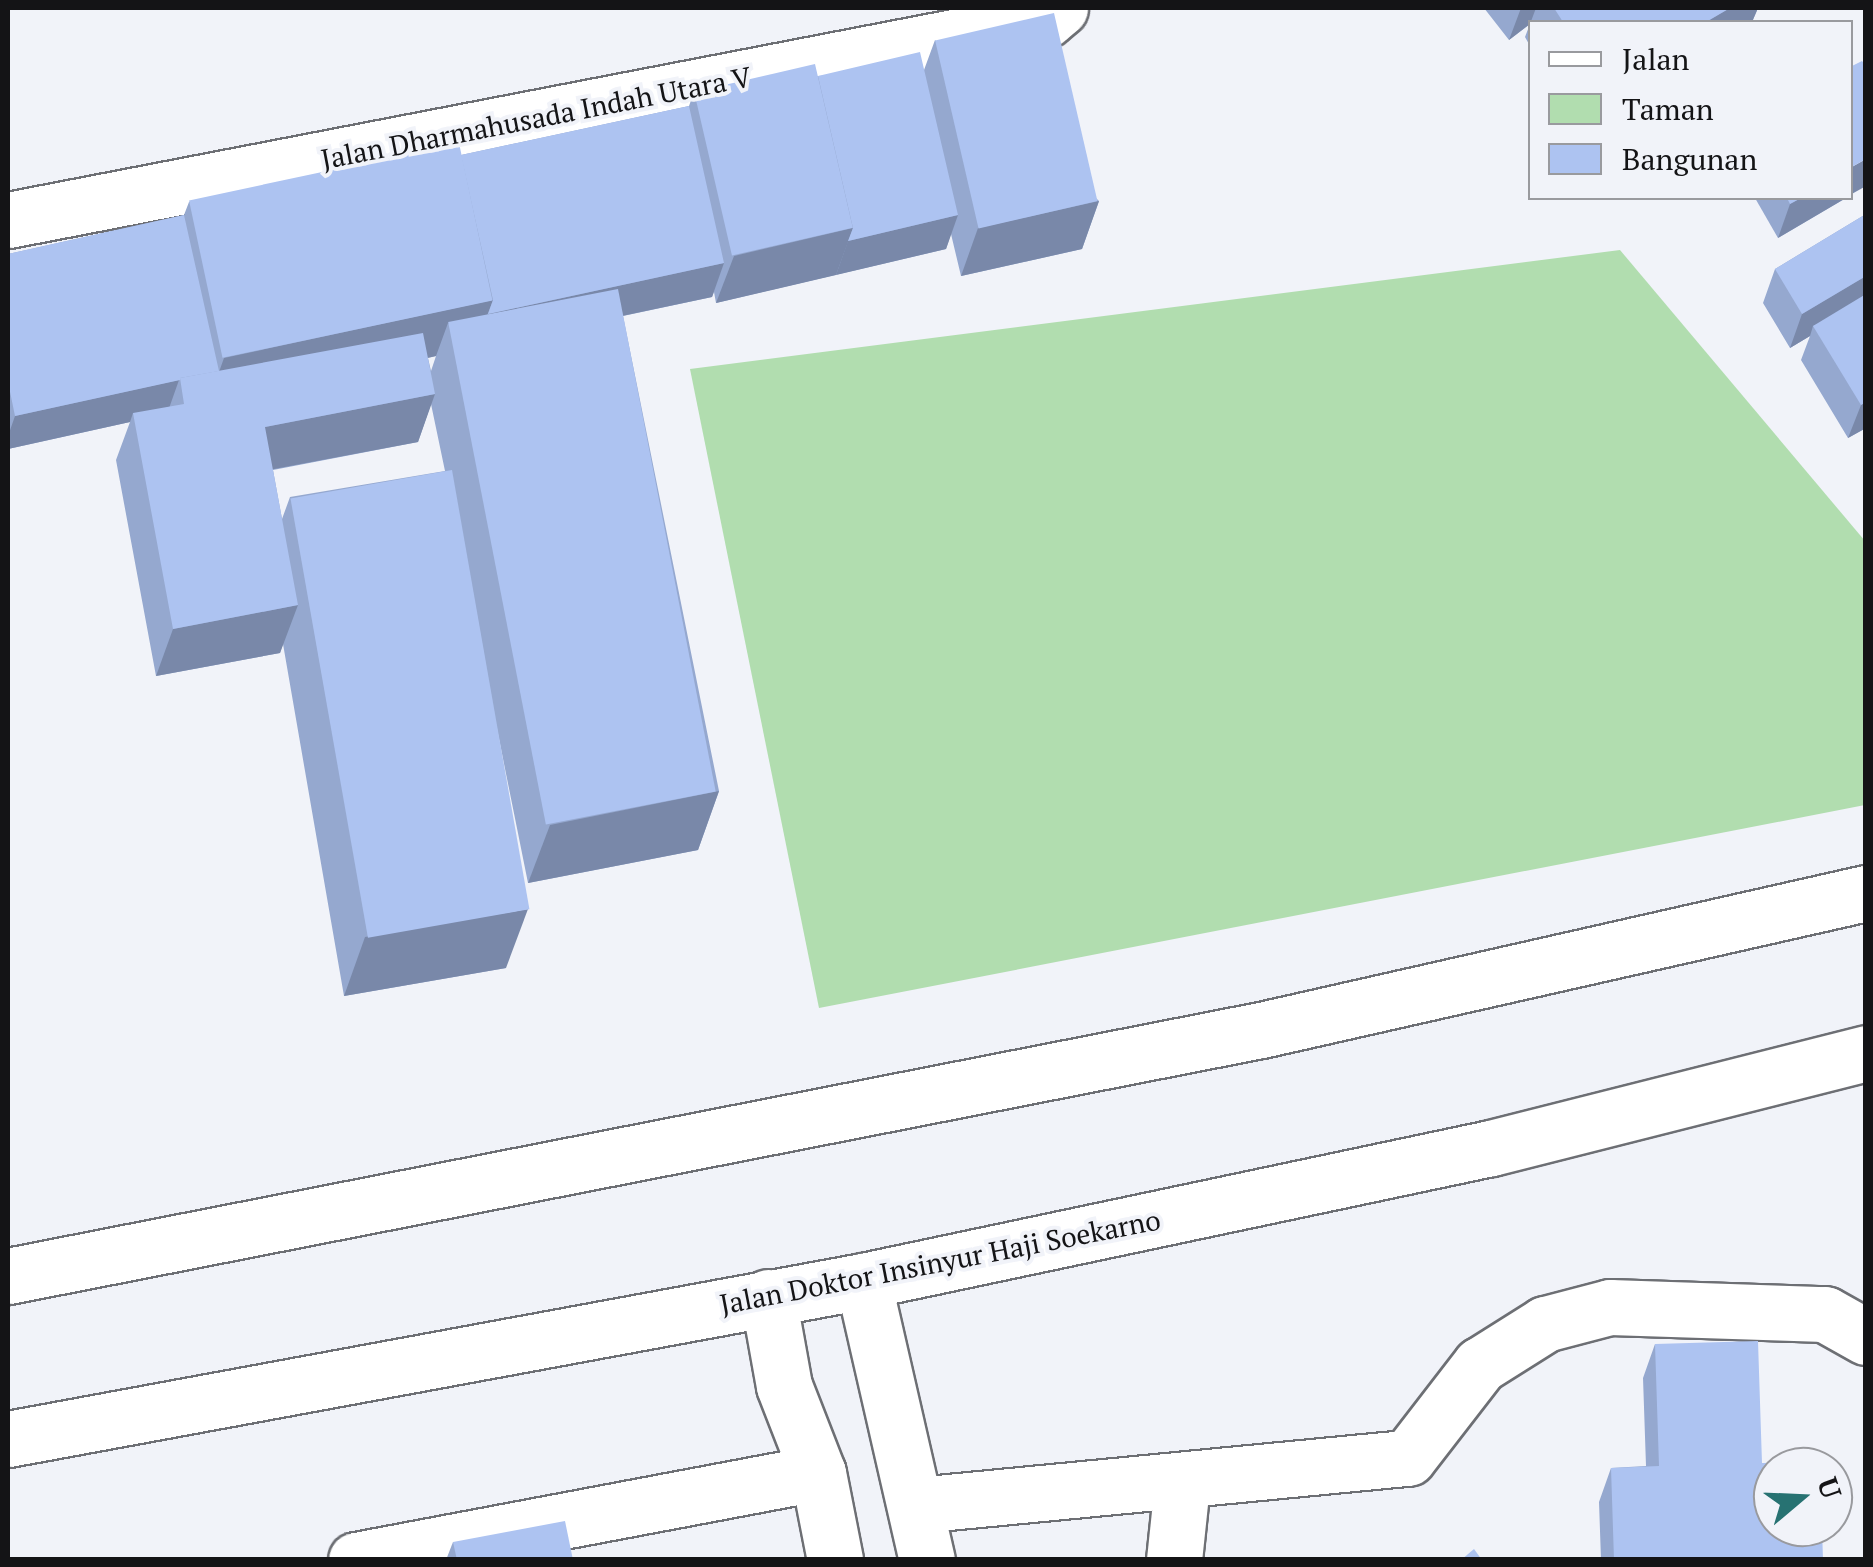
<!DOCTYPE html>
<html>
<head>
<meta charset="utf-8">
<style>
  body { margin:0 }
  #map { position:relative; width:1873px; height:1567px; overflow:hidden; background:#f1f3f9; font-family:"PT Serif",serif }
  div>[style] { position:absolute }
  .green>* { inset:0; background:#b1ddaf }
  .roads { filter:drop-shadow(2px 0 #6d6f74) drop-shadow(-2px 0 #6d6f74) drop-shadow(0 2px #6d6f74) drop-shadow(0 -2px #6d6f74) }
  .minor>* { height:55px; margin:-27.5px; padding:0 27.5px; transform-origin:27.5px; border-radius:27.5px; background:#fff }
  .major>* { height:55px; margin:-27.5px; padding:0 27.5px; transform-origin:27.5px; border-radius:27.5px; background:#fff }
  .wall>* { inset:0; background:#95a8cf }
  .shaded-wall>* { inset:0; background:#7988a9 }
  .building>* { inset:0; background:#adc3f1; transform-origin:0 0 }
  span { translate:-50% -50%; white-space:nowrap; text-align:center; line-height:1.15; -webkit-text-stroke:8px #f1f3f9; paint-order:stroke }
  .street-label { font-size:28px; color:#141416 }
  .frame { position:absolute; inset:0; border:10px solid #141416; pointer-events:none }
  .legend { position:absolute; left:1528px; top:20px; width:325px; height:180px; box-sizing:border-box; background:#f1f3f9; border:2px solid #999a9e; margin:0; padding:12px 18px; list-style:none; font-size:30px; color:#141416 }
  .legend li { display:flex; align-items:center; gap:20px; height:50px }
  .legend b { width:50px; border:2px solid #999a9e }
  .north { position:absolute; left:1753px; top:1447px; width:100px; height:100px; box-sizing:border-box; background:#f1f3f9; border:2px solid #999a9e; border-radius:50%; rotate:71deg; font-size:28px; font-weight:700; line-height:40px; text-align:center; color:#141416 }
  .north::after { content:''; display:block; margin:auto; width:35px; height:45px; background:#277272; clip-path:polygon(50% 0,100% 100%,50% 72%,0 100%) }
</style>
</head>
<body>
<div id="map">
  <div class="green">
    <div style="clip-path:polygon(1620px 250px,1865px 541px,1865px 805px,819px 1008px,690px 369px)"></div>
  </div>
  <div class="roads">
    <div class="minor">
      <div style="left:8px;top:220px;width:1058px;rotate:-10.95deg"></div>
      <div style="left:1047px;top:19px;width:17px;rotate:-40deg"></div>
      <div style="left:863px;top:1281px;width:286px;rotate:77.1deg"></div>
      <div style="left:768px;top:1297px;width:90px;rotate:79.8deg"></div>
      <div style="left:784px;top:1386px;width:93px;rotate:68.7deg"></div>
      <div style="left:818px;top:1473px;width:89px;rotate:78.9deg"></div>
      <div style="left:917px;top:1505px;width:493px;rotate:-5.5deg"></div>
      <div style="left:1408px;top:1458px;width:118px;rotate:-52.3deg"></div>
      <div style="left:1480px;top:1365px;width:77px;rotate:-32.2deg"></div>
      <div style="left:1545px;top:1324px;width:67px;rotate:-14.7deg"></div>
      <div style="left:1610px;top:1307px;width:215px;rotate:1.9deg"></div>
      <div style="left:1825px;top:1314px;width:47px;rotate:29.3deg"></div>
      <div style="left:356px;top:1560px;width:470px;rotate:-10.7deg"></div>
      <div style="left:1174px;top:1560px;width:76px;rotate:-84deg"></div>
    </div>
    <div class="major">
      <div style="left:8px;top:1276px;width:1277px;rotate:-11.11deg"></div>
      <div style="left:1261px;top:1030px;width:620px;rotate:-12.76deg"></div>
      <div style="left:8px;top:1439px;width:869px;rotate:-10.47deg"></div>
      <div style="left:863px;top:1281px;width:642px;rotate:-11.96deg"></div>
      <div style="left:1491px;top:1148px;width:387px;rotate:-14.2deg"></div>
    </div>
  </div>
  <div class="wall">
    <div style="clip-path:polygon(1484px 8px,1758px 8px,1752px 22px,1530px 22px,1530px 46px,1525px 37px,1530px 24px,1509px 40px)"></div>
    <div style="clip-path:polygon(evenodd,935px 40px,1099px 201px,1082px 249px,961px 276px,951px 234px,946px 249px,716px 303px,714px 292px,712px 297px,623px 316px,719px 791px,698px 850px,528px 883px,495px 719px,506px 968px,344px 996px,283px 644px,280px 653px,156px 676px,116px 460px,130px 422px,8px 449px,8px 254px,184px 215px,189px 202px,461px 155px,689px 106px,694px 92px,818px 76px,924px 70px,935px 40px,436px 356px,431px 371px,428px 358px,436px 356px,935px 40px,431px 404px,445px 471px,290px 497px,282px 519px,273px 470px,418px 442px,431px 404px)"></div>
    <div style="clip-path:polygon(1755px 198px,1846px 198px,1778px 238px)"></div>
    <div style="clip-path:polygon(1866px 214px,1866px 428px,1848px 438px,1801px 360px,1810px 336px,1790px 348px,1763px 303px,1775px 269px)"></div>
    <div style="clip-path:polygon(1655px 1344px,1762px 1463px,1823px 1560px,1601px 1560px,1599px 1502px,1611px 1468px,1646px 1466px,1643px 1378px)"></div>
    <div style="clip-path:polygon(453px 1542px,573px 1560px,446px 1560px)"></div>
  </div>
  <div class="shaded-wall">
    <div style="clip-path:polygon(1521px 8px,1536px 8px,1530px 24px,1509px 40px)"></div>
    <div style="clip-path:polygon(1730px 8px,1758px 8px,1752px 22px,1706px 22px)"></div>
    <div style="clip-path:polygon(1866px 159px,1866px 186px,1850px 195px,1850px 168px)"></div>
    <div style="clip-path:polygon(1801px 198px,1846px 198px,1778px 238px,1790px 204px)"></div>
    <div style="clip-path:polygon(1099px 201px,1082px 249px,961px 276px,978px 228px)"></div>
    <div style="clip-path:polygon(958px 215px,946px 249px,836px 275px,848px 241px)"></div>
    <div style="clip-path:polygon(853px 228px,836px 275px,716px 303px,734px 256px)"></div>
    <div style="clip-path:polygon(724px 263px,712px 297px,475px 347px,488px 314px)"></div>
    <div style="clip-path:polygon(1866px 276px,1866px 302px,1813px 326px,1810px 336px,1790px 348px,1802px 314px)"></div>
    <div style="clip-path:polygon(493px 300px,475px 347px,448px 323px,436px 356px,182px 411px,219px 372px,224px 358px)"></div>
    <div style="clip-path:polygon(179px 380px,167px 414px,133px 413px,130px 422px,8px 449px,8px 436px,15px 416px)"></div>
    <div style="clip-path:polygon(435px 394px,418px 442px,247px 474px,265px 427px)"></div>
    <div style="clip-path:polygon(1866px 402px,1866px 428px,1848px 438px,1861px 405px)"></div>
    <div style="clip-path:polygon(298px 605px,280px 653px,156px 676px,173px 629px)"></div>
    <div style="clip-path:polygon(719px 791px,698px 850px,528px 883px,550px 825px)"></div>
    <div style="clip-path:polygon(528px 909px,506px 968px,344px 996px,365px 937px)"></div>
  </div>
  <div class="building">
    <div style="clip-path:polygon(1554px 8px,1730px 8px,1706px 22px,1563px 22px)"></div>
    <div style="left:1054px;top:13px;width:193px;height:122px;rotate:77deg"></div>
    <div style="clip-path:polygon(920px 52px,958px 215px,848px 241px,853px 228px,818px 76px)"></div>
    <div style="clip-path:polygon(1862px 61px,1866px 66px,1866px 159px,1850px 168px,1850px 67px)"></div>
    <div style="left:815px;top:64px;width:168px;height:124px;rotate:77deg"></div>
    <div style="clip-path:polygon(689px 106px,724px 263px,488px 314px,493px 300px,461px 155px)"></div>
    <div style="left:459px;top:143px;width:161px;height:276px;rotate:78deg"></div>
    <div style="clip-path:polygon(1787px 198px,1801px 198px,1790px 204px)"></div>
    <div style="clip-path:polygon(1866px 214px,1866px 276px,1802px 314px,1775px 269px)"></div>
    <div style="clip-path:polygon(184px 215px,219px 371px,180px 378px,180px 380px,15px 416px,8px 382px,8px 254px)"></div>
    <div style="left:618px;top:289px;width:512px;height:173px;rotate:79deg"></div>
    <div style="clip-path:polygon(1866px 294px,1866px 402px,1861px 405px,1813px 326px)"></div>
    <div style="clip-path:polygon(423px 333px,435px 394px,265px 427px,298px 605px,173px 629px,133px 413px,184px 404px,180px 378px)"></div>
    <div style="left:452px;top:470px;width:446px;height:164px;rotate:80deg"></div>
    <div style="clip-path:polygon(1758px 1341px,1762px 1463px,1820px 1462px,1820px 1467px,1773px 1467px,1773px 1527px,1822px 1527px,1823px 1560px,1614px 1560px,1611px 1468px,1659px 1466px,1655px 1344px)"></div>
    <div style="clip-path:polygon(565px 1521px,573px 1560px,457px 1560px,453px 1542px)"></div>
    <div style="clip-path:polygon(1474px 1549px,1482px 1560px,1461px 1560px)"></div>
  </div>
  <div class="street-label">
    <span style="left:536px;top:118px;rotate:-11deg">Jalan Dharmahusada Indah Utara V</span>
    <span style="left:940px;top:1262px;rotate:-11deg">Jalan Doktor Insinyur Haji Soekarno</span>
  </div>
  <div class="frame"></div>
  <ul class="legend">
  <li><b style="height:12px;background:#fff"></b>Jalan</li>
  <li><b style="height:28px;background:#b1ddaf"></b>Taman</li>
  <li><b style="height:28px;background:#adc3f1"></b>Bangunan</li>
  </ul>
  <div class="north">U</div>
</div>
</body>
</html>
